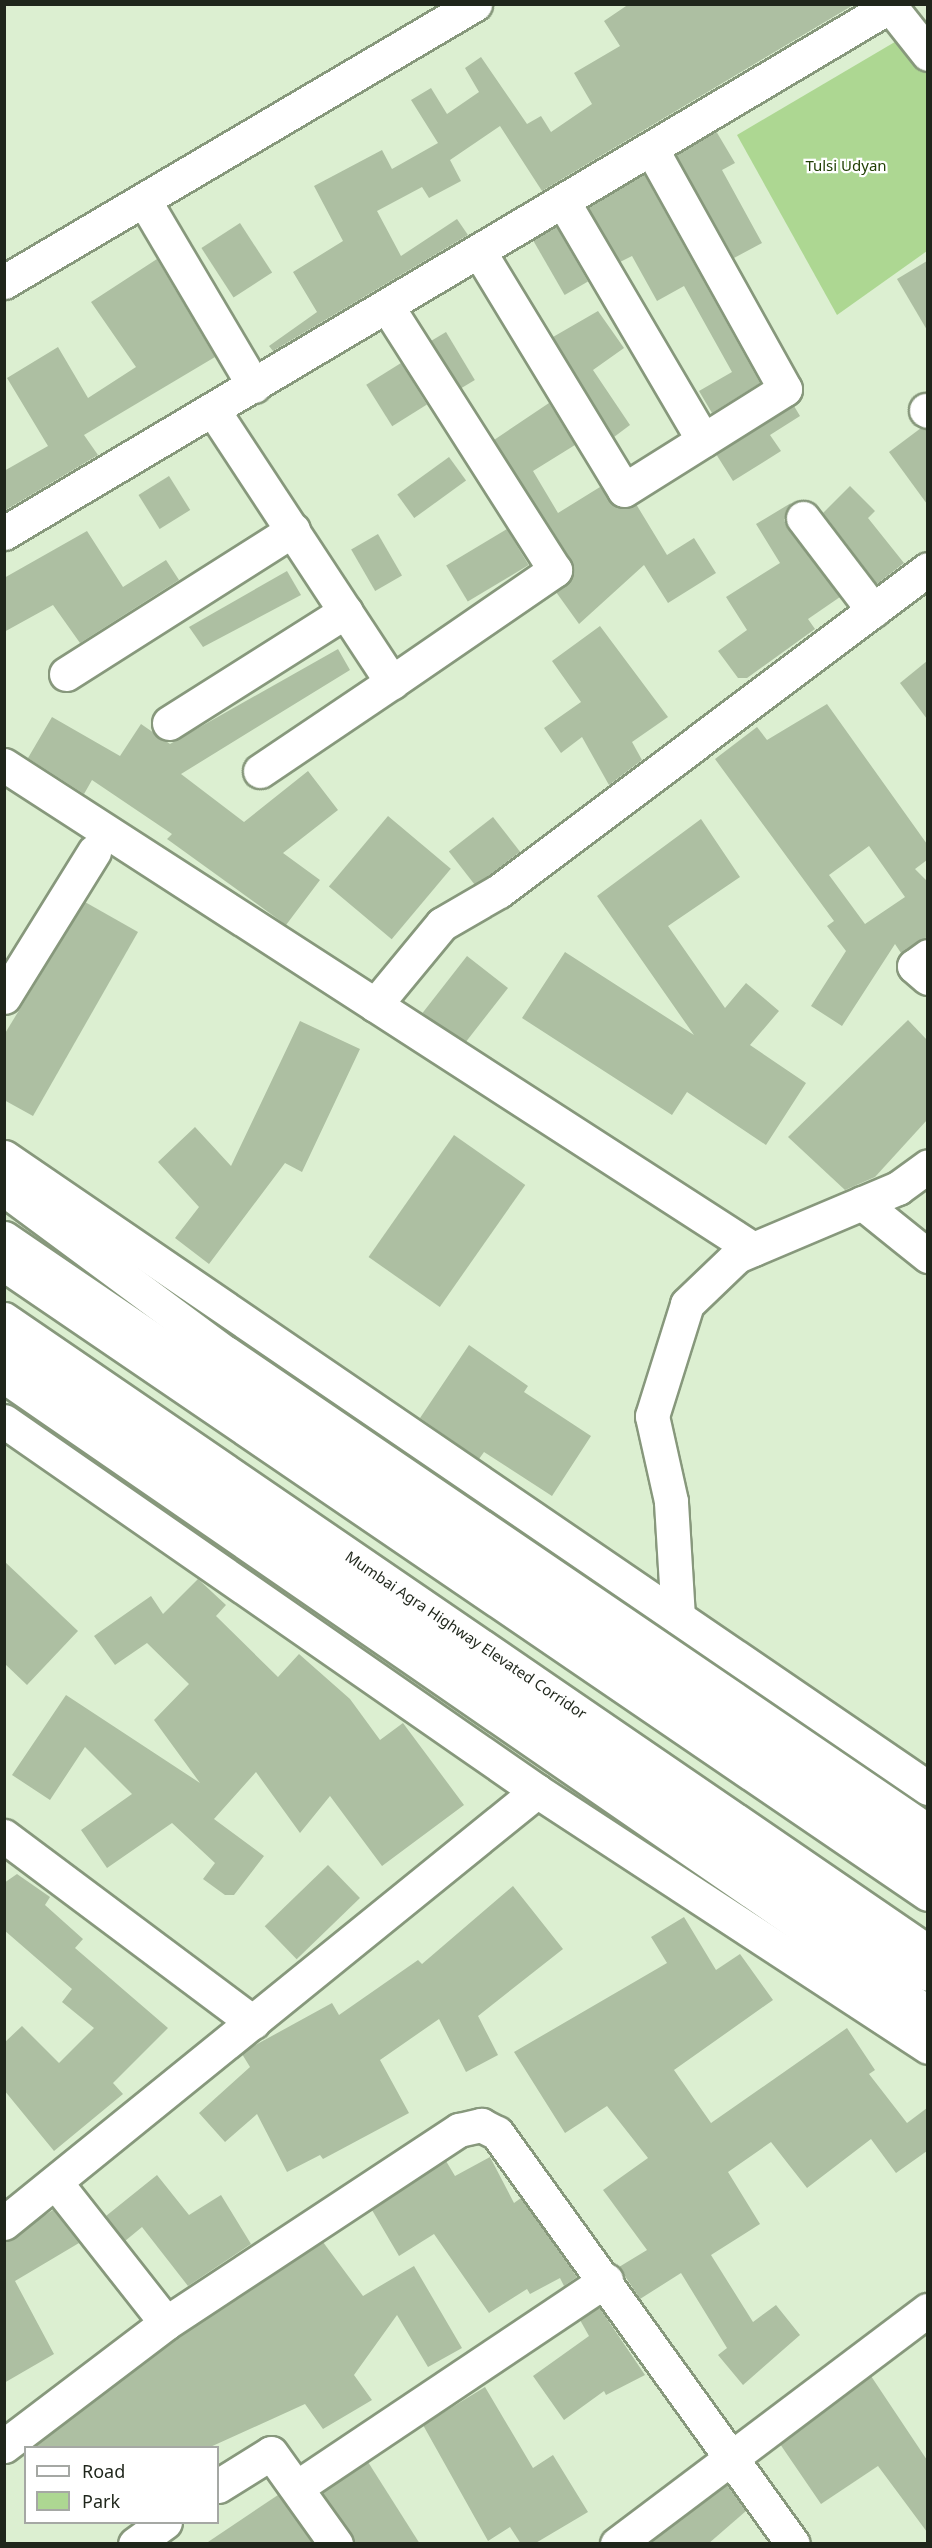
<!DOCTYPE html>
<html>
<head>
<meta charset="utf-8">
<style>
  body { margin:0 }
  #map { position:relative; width:932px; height:2548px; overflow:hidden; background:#dcefd1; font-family:"Noto Sans",sans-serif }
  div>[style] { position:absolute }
  .green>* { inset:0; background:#add792 }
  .building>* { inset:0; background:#adbfa2; transform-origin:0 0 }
  .roads { filter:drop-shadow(2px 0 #87987c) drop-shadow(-2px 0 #87987c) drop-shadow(0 2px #87987c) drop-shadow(0 -2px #87987c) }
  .minor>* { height:33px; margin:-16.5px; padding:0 16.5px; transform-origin:16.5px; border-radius:16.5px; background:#fff }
  .major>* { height:33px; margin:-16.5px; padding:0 16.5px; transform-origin:16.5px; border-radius:16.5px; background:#fff }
  .highway>* { height:33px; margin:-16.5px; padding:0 16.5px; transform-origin:16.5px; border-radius:16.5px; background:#fff }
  span { translate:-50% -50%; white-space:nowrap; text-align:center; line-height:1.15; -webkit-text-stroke:4.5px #fff; paint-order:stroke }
  .park-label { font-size:15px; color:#224005 }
  .street-label { font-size:15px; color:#1f261b }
  .frame { position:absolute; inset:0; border:6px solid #1f261b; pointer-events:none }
  .legend { position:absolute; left:24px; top:2446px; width:195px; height:78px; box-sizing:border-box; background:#fff; border:2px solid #a5a8a4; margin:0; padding:8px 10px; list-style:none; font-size:18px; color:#1f261b }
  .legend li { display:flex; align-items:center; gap:12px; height:30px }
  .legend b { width:30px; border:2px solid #a5a8a4 }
</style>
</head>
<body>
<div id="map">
  <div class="green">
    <div style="clip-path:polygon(905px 36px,927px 64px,927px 251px,837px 315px,737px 135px)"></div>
  </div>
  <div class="building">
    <div style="clip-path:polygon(629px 4px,855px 4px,542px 191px,500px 126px,450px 160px,461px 181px,429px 198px,422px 187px,377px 211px,401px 256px,457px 219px,468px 235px,273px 351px,269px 346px,317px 312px,293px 272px,343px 241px,314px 186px,382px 150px,392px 169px,438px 143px,411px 100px,431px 88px,447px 114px,479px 92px,465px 68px,481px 57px,527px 124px,541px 116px,551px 132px,592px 104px,574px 73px,620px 46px,604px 21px)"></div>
    <div style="clip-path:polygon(716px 131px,735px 163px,722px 170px,762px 243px,734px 258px,676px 155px)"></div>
    <div style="clip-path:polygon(644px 174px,760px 383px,712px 413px,699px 391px,732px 372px,684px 286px,657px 301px,632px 256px,620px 262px,588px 207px)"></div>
    <div style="left:240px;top:223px;width:59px;height:46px;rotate:57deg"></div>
    <div style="left:556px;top:226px;width:64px;height:27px;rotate:60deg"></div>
    <div style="clip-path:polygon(157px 259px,215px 357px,84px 435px,98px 455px,4px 511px,4px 471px,48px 446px,7px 378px,58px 347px,88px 398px,136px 367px,91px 302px)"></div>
    <div style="clip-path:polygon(927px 261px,927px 330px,897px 279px)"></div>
    <div style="clip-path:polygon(598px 311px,624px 348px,593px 370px,630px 425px,614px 437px,553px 337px)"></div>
    <div style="left:446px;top:332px;width:56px;height:17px;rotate:59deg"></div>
    <div style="left:401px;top:363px;width:49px;height:41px;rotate:58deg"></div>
    <div style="clip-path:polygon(549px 403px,575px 445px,533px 471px,558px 513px,600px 487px,616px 507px,636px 504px,667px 555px,694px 538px,716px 573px,668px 603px,644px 565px,579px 624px,556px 592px,572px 578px,571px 560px,494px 440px)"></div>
    <div style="clip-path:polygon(794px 406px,800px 416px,770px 435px,781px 451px,733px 481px,716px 454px)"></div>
    <div style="clip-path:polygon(921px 428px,927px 429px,927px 504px,889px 452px)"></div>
    <div style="left:449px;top:457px;width:29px;height:64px;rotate:54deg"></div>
    <div style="left:169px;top:476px;width:40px;height:36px;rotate:58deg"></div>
    <div style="clip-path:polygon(850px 486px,875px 511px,868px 518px,904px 563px,877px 584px,823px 513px)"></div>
    <div style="clip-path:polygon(791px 503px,784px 520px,788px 529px,840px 597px,808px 619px,815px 629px,747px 678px,738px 678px,718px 651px,747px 630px,726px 597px,780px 563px,756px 524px)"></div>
    <div style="left:507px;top:529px;width:42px;height:71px;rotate:59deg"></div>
    <div style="clip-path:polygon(87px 531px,123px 587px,166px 560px,179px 580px,80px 643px,53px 605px,4px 632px,4px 578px)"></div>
    <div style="left:378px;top:534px;width:48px;height:31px;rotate:60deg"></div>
    <div style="clip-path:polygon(287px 571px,301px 595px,203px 647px,189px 627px)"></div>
    <div style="clip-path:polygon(600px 626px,668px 717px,632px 742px,642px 760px,609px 785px,582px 737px,561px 753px,544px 728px,581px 702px,552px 661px)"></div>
    <div style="clip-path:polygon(338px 649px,350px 670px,181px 774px,244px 822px,308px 771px,338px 810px,283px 853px,320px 880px,286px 925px,167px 839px,172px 834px,92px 780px,84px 794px,28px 758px,52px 717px,120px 756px,141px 724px,170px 744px)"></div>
    <div style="clip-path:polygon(927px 661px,927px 719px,900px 683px)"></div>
    <div style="clip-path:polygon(evenodd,827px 704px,927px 844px,927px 860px,915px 869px,927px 881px,927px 937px,901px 953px,895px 944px,842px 1026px,811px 1006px,846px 951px,827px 926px,834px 921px,715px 759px,757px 727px,767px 740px,827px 704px,869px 846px,905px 897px,865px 924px,829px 875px,869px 846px)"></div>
    <div style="left:388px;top:816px;width:82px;height:92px;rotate:40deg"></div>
    <div style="left:493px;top:817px;width:44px;height:56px;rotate:52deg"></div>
    <div style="clip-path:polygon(701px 819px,740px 877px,668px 926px,725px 1008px,746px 983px,779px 1011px,750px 1045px,806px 1083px,766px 1145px,687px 1092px,672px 1115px,522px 1018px,565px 952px,694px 1035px,597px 896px)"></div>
    <div style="clip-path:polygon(85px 902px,138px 932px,33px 1116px,4px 1100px,4px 1035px)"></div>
    <div style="left:467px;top:956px;width:52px;height:72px;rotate:38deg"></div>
    <div style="clip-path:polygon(908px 1020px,927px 1040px,927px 1120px,875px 1177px,845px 1190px,788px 1137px)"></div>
    <div style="clip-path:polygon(300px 1021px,360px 1049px,302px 1172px,285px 1163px,209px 1264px,175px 1238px,199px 1207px,158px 1162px,195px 1127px,231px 1166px)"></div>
    <div style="left:454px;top:1135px;width:87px;height:149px;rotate:35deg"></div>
    <div style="clip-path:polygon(469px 1345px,528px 1386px,524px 1392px,591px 1436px,552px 1496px,484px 1452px,479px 1459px,420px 1418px)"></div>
    <div style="clip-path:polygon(4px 1561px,78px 1631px,27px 1685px,4px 1663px)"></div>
    <div style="clip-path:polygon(198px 1579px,226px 1605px,216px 1616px,278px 1677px,299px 1654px,350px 1699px,380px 1740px,403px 1723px,464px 1805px,382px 1866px,330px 1796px,300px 1833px,256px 1772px,214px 1819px,264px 1856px,234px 1895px,225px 1895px,203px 1879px,215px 1863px,172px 1823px,107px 1868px,81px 1830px,132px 1794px,85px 1747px,50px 1800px,12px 1775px,66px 1695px,200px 1783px,154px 1720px,189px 1684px,147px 1643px,115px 1665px,94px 1636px,151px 1596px,163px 1614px)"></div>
    <div style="left:328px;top:1865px;width:46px;height:88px;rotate:46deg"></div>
    <div style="clip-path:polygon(17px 1874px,50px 1897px,45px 1905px,83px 1939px,75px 1948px,168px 2028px,113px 2083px,123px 2094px,54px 2151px,4px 2090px,4px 2043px,22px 2026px,59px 2063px,94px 2028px,62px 2002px,72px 1989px,4px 1930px,4px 1883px)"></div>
    <div style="clip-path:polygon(513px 1886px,563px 1949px,478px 2016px,498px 2055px,466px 2072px,439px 2019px,380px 2060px,409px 2113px,323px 2159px,320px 2155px,287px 2172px,257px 2114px,225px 2142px,199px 2113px,250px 2067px,242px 2054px,250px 2048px,332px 2003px,339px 2015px,418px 1960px,422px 1964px)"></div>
    <div style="clip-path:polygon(684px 1917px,716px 1970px,740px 1954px,773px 2000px,674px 2070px,711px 2123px,847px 2028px,875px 2070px,869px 2074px,907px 2123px,927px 2108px,927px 2151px,896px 2173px,871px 2139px,807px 2188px,771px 2142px,728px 2172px,760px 2224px,711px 2255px,753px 2322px,776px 2305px,800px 2335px,743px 2385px,718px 2355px,727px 2348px,681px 2273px,640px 2299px,619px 2267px,647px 2250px,603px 2190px,648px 2158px,607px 2106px,565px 2133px,514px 2052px,667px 1963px,651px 1937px)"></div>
    <div style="clip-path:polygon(490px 2157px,514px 2203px,521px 2198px,577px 2277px,564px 2286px,560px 2278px,530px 2294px,527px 2289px,489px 2313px,434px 2234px,399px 2256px,372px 2210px,446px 2161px,455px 2176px)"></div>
    <div style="clip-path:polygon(157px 2175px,189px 2215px,221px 2195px,251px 2244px,188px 2286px,142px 2227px,125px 2241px,106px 2216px)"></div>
    <div style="clip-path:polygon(53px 2210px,79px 2243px,15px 2281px,54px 2354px,4px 2383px,4px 2241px)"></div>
    <div style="clip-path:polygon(323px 2242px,363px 2296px,414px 2266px,462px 2348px,428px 2367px,397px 2315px,354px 2375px,372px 2400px,323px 2429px,305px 2404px,208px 2448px,33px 2448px,177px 2338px)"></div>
    <div style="clip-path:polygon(599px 2307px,645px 2375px,606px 2395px,604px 2391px,564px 2420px,533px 2376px,589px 2336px,580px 2320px)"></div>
    <div style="clip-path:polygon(871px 2376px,927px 2460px,927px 2532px,878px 2466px,821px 2504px,780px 2444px)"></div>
    <div style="clip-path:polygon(485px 2387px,533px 2468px,553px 2455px,588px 2512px,534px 2544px,521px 2544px,510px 2527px,488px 2541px,423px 2425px)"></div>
    <div style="clip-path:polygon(368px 2462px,420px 2544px,355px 2544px,322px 2493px)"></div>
    <div style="clip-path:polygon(727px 2485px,746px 2511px,708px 2544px,649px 2544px)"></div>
    <div style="clip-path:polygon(278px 2495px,313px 2544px,205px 2544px)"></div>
  </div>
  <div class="roads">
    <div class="minor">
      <div style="left:890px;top:6px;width:61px;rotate:51.6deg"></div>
      <div style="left:144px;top:200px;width:216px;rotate:59.4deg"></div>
      <div style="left:564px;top:203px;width:275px;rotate:59.6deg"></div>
      <div style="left:480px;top:253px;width:277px;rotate:58.7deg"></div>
      <div style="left:624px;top:490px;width:190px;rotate:-32.1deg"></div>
      <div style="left:785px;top:389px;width:274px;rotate:-119.1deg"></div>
      <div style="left:4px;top:282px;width:547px;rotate:-30.55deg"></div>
      <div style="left:213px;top:410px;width:326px;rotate:56.7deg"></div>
      <div style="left:392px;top:682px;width:198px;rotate:-34.5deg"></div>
      <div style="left:555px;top:570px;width:311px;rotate:-122.5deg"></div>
      <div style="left:926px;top:410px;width:2px;rotate:27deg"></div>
      <div style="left:803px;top:518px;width:116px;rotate:52.7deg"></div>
      <div style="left:4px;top:533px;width:1034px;rotate:-30.75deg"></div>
      <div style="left:66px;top:674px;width:269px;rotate:-32.4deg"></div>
      <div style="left:169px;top:723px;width:209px;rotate:-32.3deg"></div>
      <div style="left:4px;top:765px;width:892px;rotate:32.87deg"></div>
      <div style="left:260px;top:771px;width:159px;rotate:-34deg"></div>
      <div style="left:928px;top:956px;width:17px;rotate:144deg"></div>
      <div style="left:914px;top:966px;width:18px;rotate:41deg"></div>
      <div style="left:4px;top:997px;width:171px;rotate:-58.2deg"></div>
      <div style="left:375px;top:1005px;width:105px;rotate:-50.4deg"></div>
      <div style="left:442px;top:924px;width:66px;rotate:-30.1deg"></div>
      <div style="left:499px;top:891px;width:536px;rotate:-36.89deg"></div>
      <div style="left:4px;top:1157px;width:1119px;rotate:34.33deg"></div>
      <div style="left:862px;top:1203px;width:85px;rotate:38.8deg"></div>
      <div style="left:4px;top:1421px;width:649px;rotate:34.77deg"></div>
      <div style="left:537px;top:1791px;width:467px;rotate:33.2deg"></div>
      <div style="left:678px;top:1617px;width:116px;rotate:-93.5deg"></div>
      <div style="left:671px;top:1501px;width:87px;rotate:-102.6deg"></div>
      <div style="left:652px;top:1416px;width:117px;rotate:-72.6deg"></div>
      <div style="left:687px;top:1304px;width:69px;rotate:-43.8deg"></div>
      <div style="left:737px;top:1256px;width:175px;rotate:-22.9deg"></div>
      <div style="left:898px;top:1188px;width:37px;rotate:-36deg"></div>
      <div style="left:4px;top:1836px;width:311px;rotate:36.8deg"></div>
      <div style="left:56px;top:2183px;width:178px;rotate:51.8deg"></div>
      <div style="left:4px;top:2223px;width:686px;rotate:-39.02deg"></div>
      <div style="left:4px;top:2446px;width:203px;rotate:-37.2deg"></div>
      <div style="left:166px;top:2323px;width:351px;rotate:-33.4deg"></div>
      <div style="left:459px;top:2130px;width:23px;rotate:-13deg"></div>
      <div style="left:481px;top:2125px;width:18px;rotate:27deg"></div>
      <div style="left:497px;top:2133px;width:506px;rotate:54.24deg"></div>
      <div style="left:218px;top:2486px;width:62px;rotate:-31.9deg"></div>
      <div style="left:271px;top:2453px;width:112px;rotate:54.5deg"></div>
      <div style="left:297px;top:2487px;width:372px;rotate:-33.8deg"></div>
      <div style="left:135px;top:2544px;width:37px;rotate:-36deg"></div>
      <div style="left:617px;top:2544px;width:389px;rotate:-37deg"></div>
    </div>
    <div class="major">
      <div style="left:4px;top:1238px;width:1118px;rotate:34.29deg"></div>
      <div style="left:4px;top:1341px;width:1120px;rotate:34.41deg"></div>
    </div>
    <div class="highway">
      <div style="left:4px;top:1189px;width:276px;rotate:36.5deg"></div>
      <div style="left:226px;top:1353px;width:849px;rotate:34.25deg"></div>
      <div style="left:4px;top:1264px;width:1118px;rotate:34.29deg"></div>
      <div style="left:4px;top:1319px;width:1120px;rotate:34.41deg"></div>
      <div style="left:4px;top:1376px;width:1122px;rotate:34.58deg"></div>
    </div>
  </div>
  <div class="park-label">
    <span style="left:846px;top:166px">Tulsi Udyan</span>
  </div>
  <div class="street-label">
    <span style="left:466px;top:1635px;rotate:34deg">Mumbai Agra Highway Elevated Corridor</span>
  </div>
  <div class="frame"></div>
  <ul class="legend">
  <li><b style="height:8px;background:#fff"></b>Road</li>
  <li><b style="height:16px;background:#add792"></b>Park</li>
  </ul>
</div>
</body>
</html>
